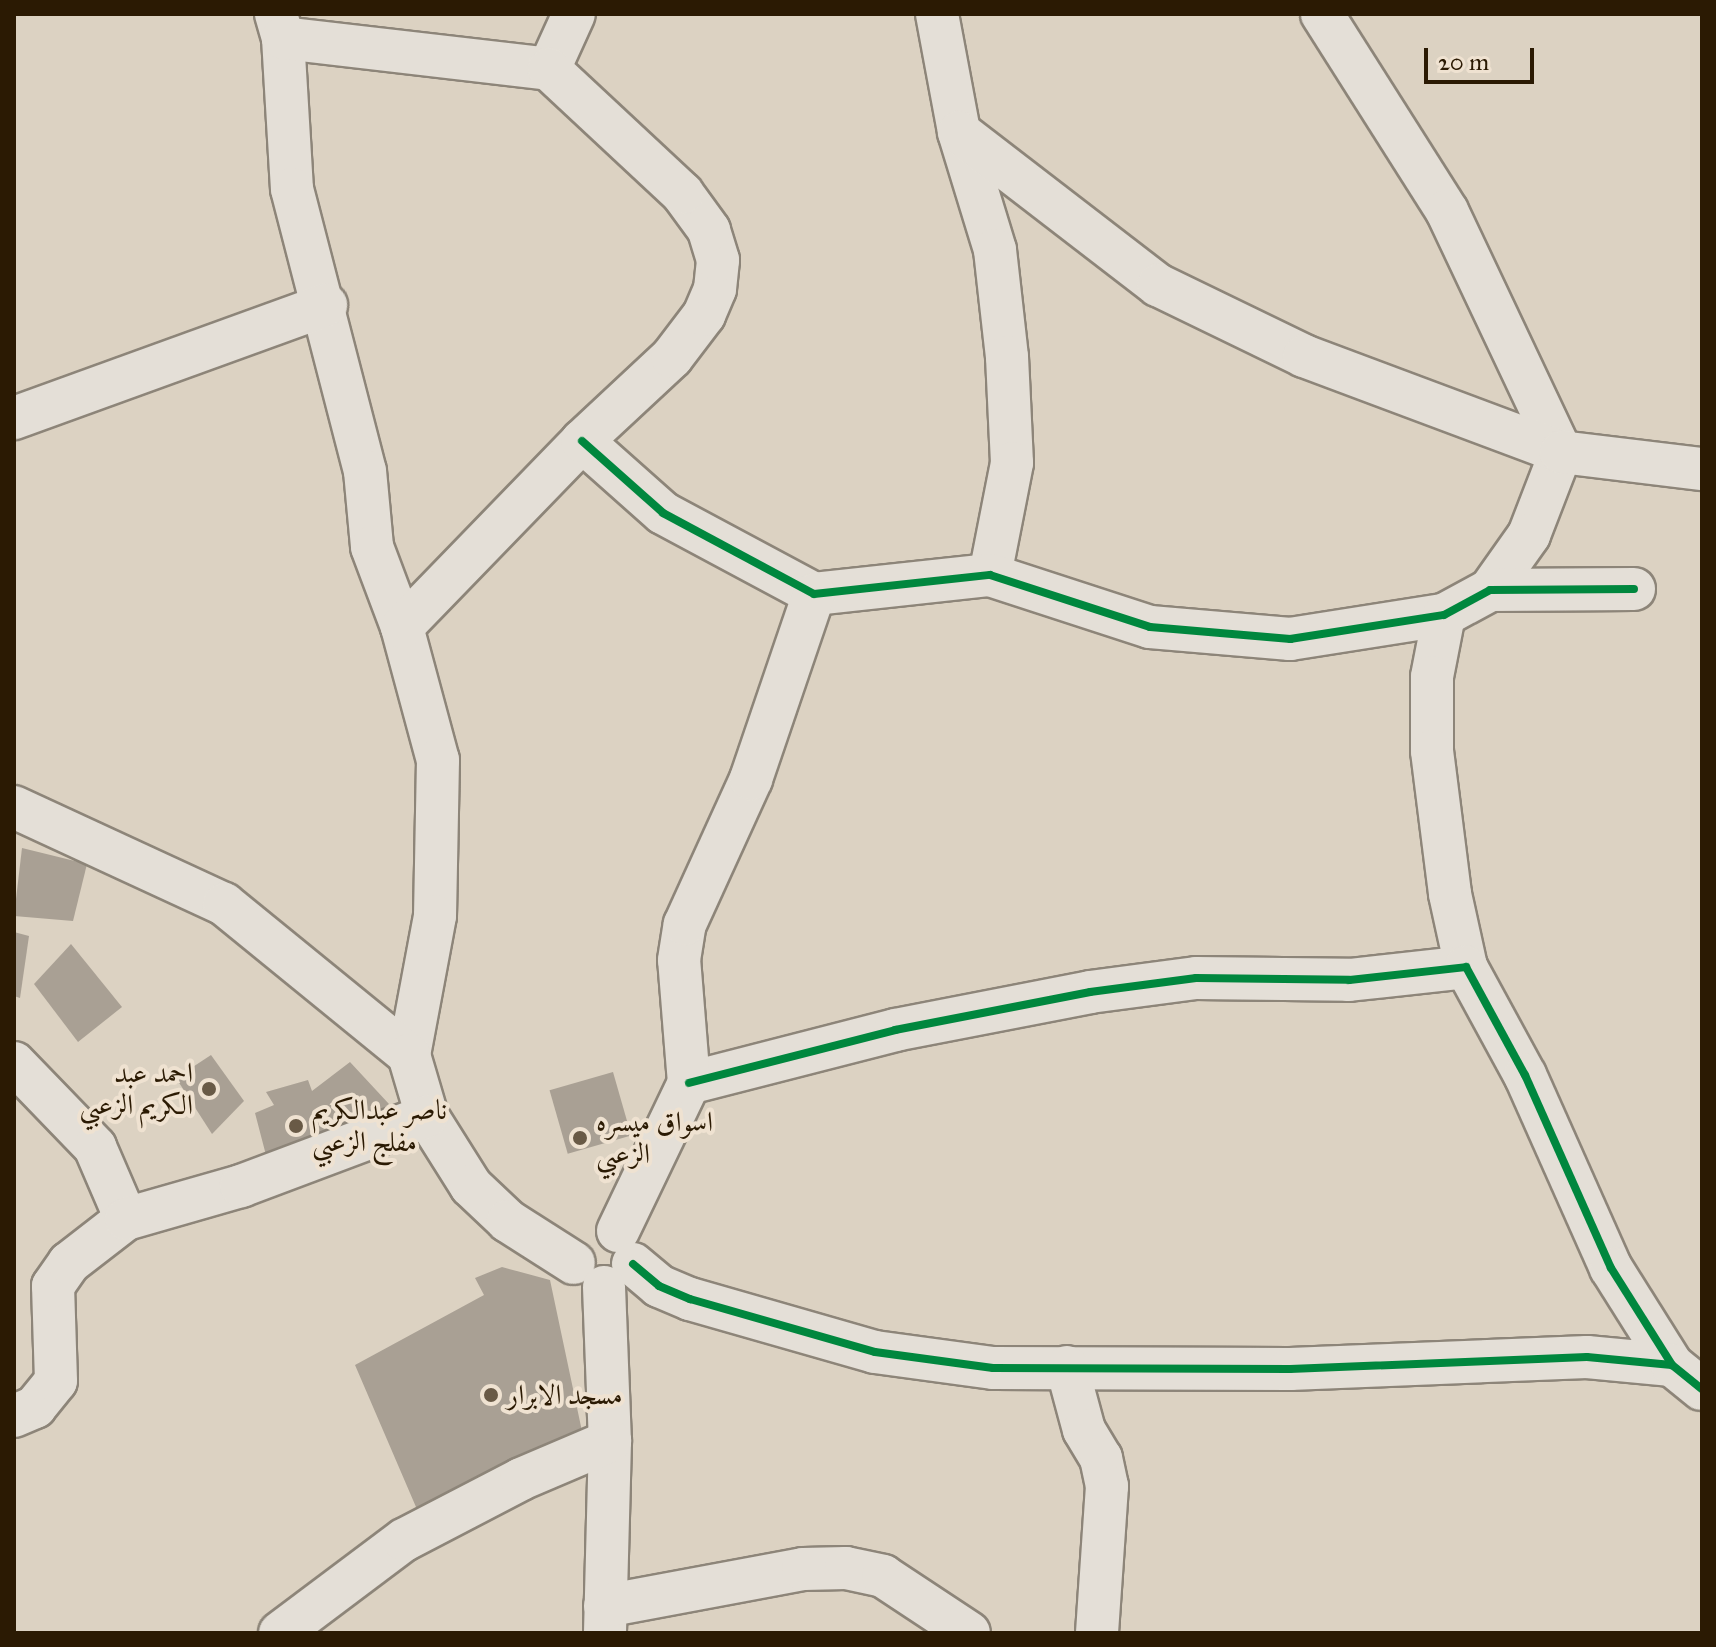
<!DOCTYPE html>
<html>
<head>
<meta charset="utf-8">
<style>
  body { margin:0 }
  #map { position:relative; width:1716px; height:1647px; overflow:hidden; background:#dcd2c2; font-family:"IM FELL Great Primer",Amiri,serif }
  div>[style] { position:absolute }
  .building>* { inset:0; background:#a9a094; transform-origin:0 0 }
  .roads { filter:drop-shadow(2px 0 #8d8579) drop-shadow(-2px 0 #8d8579) drop-shadow(0 2px #8d8579) drop-shadow(0 -2px #8d8579) }
  .street>* { height:42px; margin:-21px; padding:0 21px; transform-origin:21px; border-radius:21px; background:#e4dfd7 }
  .cycleway>* { height:8px; margin:-4px; padding:0 4px; transform-origin:4px; border-radius:4px; background:#00873e }
  .dots>* { width:22px; height:22px; translate:-50% -50%; box-sizing:border-box; border:4px solid #efe2d1; border-radius:50% }
  span { translate:-50% -50%; white-space:nowrap; text-align:center; line-height:1.15; -webkit-text-stroke:8px #efe2d1; paint-order:stroke }
  .poi-label { font-size:28px; color:#2b1a03 }
  .right { translate:-100% -50%; text-align:right }
  .left { translate:0 -50%; text-align:left }
  .frame { position:absolute; inset:0; border:16px solid #2b1a03; pointer-events:none }
  .scale { position:absolute; left:1424px; top:48px; width:110px; height:36px; box-sizing:border-box; border:4px solid #2b1a03; border-top:0; padding-left:10px; font-size:24px; line-height:28px; white-space:nowrap; color:#2b1a03; -webkit-text-stroke:6px #efe2d1; paint-order:stroke }
</style>
</head>
<body>
<div id="map">
  <div class="building">
    <div style="clip-path:polygon(22px 848px,87px 864px,73px 921px,14px 916px)"></div>
    <div style="clip-path:polygon(14px 932px,29px 936px,20px 998px,14px 996px)"></div>
    <div style="clip-path:polygon(71px 944px,122px 1007px,78px 1042px,34px 984px)"></div>
    <div style="clip-path:polygon(211px 1055px,244px 1101px,212px 1134px,176px 1078px)"></div>
    <div style="clip-path:polygon(350px 1062px,389px 1104px,341px 1139px,267px 1159px,255px 1113px,274px 1105px,266px 1092px,308px 1080px,312px 1091px)"></div>
    <div style="left:613px;top:1072px;width:66px;height:66px;rotate:74deg"></div>
    <div style="clip-path:polygon(502px 1267px,550px 1280px,583px 1436px,419px 1514px,355px 1365px,484px 1295px,475px 1278px)"></div>
  </div>
  <div class="roads">
    <div class="street">
      <div style="left:276px;top:14px;width:25px;rotate:74deg"></div>
      <div style="left:283px;top:38px;width:151px;rotate:86.6deg"></div>
      <div style="left:292px;top:189px;width:291px;rotate:75.5deg"></div>
      <div style="left:365px;top:471px;width:76px;rotate:84.7deg"></div>
      <div style="left:372px;top:547px;width:85px;rotate:69.4deg"></div>
      <div style="left:402px;top:627px;width:138px;rotate:74.9deg"></div>
      <div style="left:438px;top:760px;width:156px;rotate:91.1deg"></div>
      <div style="left:435px;top:916px;width:141px;rotate:100.6deg"></div>
      <div style="left:937px;top:14px;width:120px;rotate:79.4deg"></div>
      <div style="left:959px;top:132px;width:123px;rotate:73deg"></div>
      <div style="left:995px;top:250px;width:108px;rotate:83.6deg"></div>
      <div style="left:1007px;top:357px;width:106px;rotate:87.3deg"></div>
      <div style="left:1012px;top:463px;width:114px;rotate:101.1deg"></div>
      <div style="left:1322px;top:14px;width:233px;rotate:57.6deg"></div>
      <div style="left:1447px;top:211px;width:267px;rotate:64.7deg"></div>
      <div style="left:1561px;top:452px;width:89px;rotate:111.1deg"></div>
      <div style="left:1529px;top:535px;width:67px;rotate:125.3deg"></div>
      <div style="left:283px;top:38px;width:268px;rotate:6.6deg"></div>
      <div style="left:549px;top:69px;width:60px;rotate:-65.6deg"></div>
      <div style="left:959px;top:132px;width:251px;rotate:37.6deg"></div>
      <div style="left:1158px;top:285px;width:162px;rotate:25.9deg"></div>
      <div style="left:1304px;top:356px;width:274px;rotate:20.5deg"></div>
      <div style="left:1561px;top:452px;width:142px;rotate:6.9deg"></div>
      <div style="left:14px;top:418px;width:332px;rotate:-19.9deg"></div>
      <div style="left:582px;top:441px;width:108px;rotate:41.6deg"></div>
      <div style="left:663px;top:513px;width:171px;rotate:28.2deg"></div>
      <div style="left:814px;top:594px;width:177px;rotate:-6.2deg"></div>
      <div style="left:990px;top:575px;width:168px;rotate:18deg"></div>
      <div style="left:1150px;top:627px;width:141px;rotate:4.9deg"></div>
      <div style="left:1290px;top:639px;width:156px;rotate:-8.9deg"></div>
      <div style="left:1444px;top:615px;width:52px;rotate:-28.5deg"></div>
      <div style="left:1490px;top:590px;width:144px;rotate:-0.4deg"></div>
      <div style="left:1444px;top:615px;width:63px;rotate:101deg"></div>
      <div style="left:1432px;top:677px;width:74px;rotate:90deg"></div>
      <div style="left:1432px;top:751px;width:144px;rotate:82.8deg"></div>
      <div style="left:1450px;top:894px;width:75px;rotate:77.6deg"></div>
      <div style="left:402px;top:627px;width:259px;rotate:-45.9deg"></div>
      <div style="left:582px;top:441px;width:123px;rotate:-43deg"></div>
      <div style="left:672px;top:357px;width:53px;rotate:-52.7deg"></div>
      <div style="left:704px;top:315px;width:28px;rotate:-67deg"></div>
      <div style="left:715px;top:289px;width:29px;rotate:-84deg"></div>
      <div style="left:718px;top:260px;width:31px;rotate:-107deg"></div>
      <div style="left:709px;top:230px;width:46px;rotate:-126.1deg"></div>
      <div style="left:682px;top:193px;width:182px;rotate:-137deg"></div>
      <div style="left:14px;top:807px;width:231px;rotate:24.8deg"></div>
      <div style="left:224px;top:904px;width:239px;rotate:39.2deg"></div>
      <div style="left:409px;top:1055px;width:64px;rotate:73.6deg"></div>
      <div style="left:427px;top:1116px;width:83px;rotate:57.8deg"></div>
      <div style="left:471px;top:1186px;width:51px;rotate:43.4deg"></div>
      <div style="left:508px;top:1221px;width:78px;rotate:32.5deg"></div>
      <div style="left:14px;top:1063px;width:117px;rotate:46deg"></div>
      <div style="left:95px;top:1147px;width:78px;rotate:66.7deg"></div>
      <div style="left:689px;top:1083px;width:213px;rotate:-14.4deg"></div>
      <div style="left:895px;top:1030px;width:199px;rotate:-11deg"></div>
      <div style="left:1090px;top:992px;width:107px;rotate:-7.5deg"></div>
      <div style="left:1196px;top:978px;width:153px;rotate:0.7deg"></div>
      <div style="left:1349px;top:980px;width:118px;rotate:-6.3deg"></div>
      <div style="left:1466px;top:967px;width:123px;rotate:61.4deg"></div>
      <div style="left:1525px;top:1075px;width:211px;rotate:66deg"></div>
      <div style="left:1611px;top:1268px;width:115px;rotate:57.8deg"></div>
      <div style="left:618px;top:1231px;width:164px;rotate:-64.4deg"></div>
      <div style="left:689px;top:1083px;width:123px;rotate:-94.6deg"></div>
      <div style="left:679px;top:960px;width:36px;rotate:-81deg"></div>
      <div style="left:685px;top:924px;width:159px;rotate:-65.5deg"></div>
      <div style="left:751px;top:779px;width:195px;rotate:-71.2deg"></div>
      <div style="left:633px;top:1264px;width:34px;rotate:40deg"></div>
      <div style="left:659px;top:1286px;width:34px;rotate:23deg"></div>
      <div style="left:690px;top:1299px;width:192px;rotate:16deg"></div>
      <div style="left:875px;top:1352px;width:119px;rotate:7.7deg"></div>
      <div style="left:993px;top:1368px;width:297px;rotate:0.2deg"></div>
      <div style="left:1290px;top:1369px;width:297px;rotate:-2.3deg"></div>
      <div style="left:1587px;top:1357px;width:85px;rotate:5.4deg"></div>
      <div style="left:1672px;top:1365px;width:38px;rotate:39deg"></div>
      <div style="left:604px;top:1287px;width:154px;rotate:87.8deg"></div>
      <div style="left:610px;top:1441px;width:191px;rotate:91.5deg"></div>
      <div style="left:1067px;top:1367px;width:65px;rotate:74.9deg"></div>
      <div style="left:1084px;top:1430px;width:33px;rotate:59deg"></div>
      <div style="left:1101px;top:1458px;width:29px;rotate:78deg"></div>
      <div style="left:1107px;top:1486px;width:147px;rotate:93.9deg"></div>
      <div style="left:14px;top:1416px;width:23px;rotate:-23deg"></div>
      <div style="left:35px;top:1407px;width:33px;rotate:-51deg"></div>
      <div style="left:56px;top:1381px;width:95px;rotate:-91.8deg"></div>
      <div style="left:53px;top:1286px;width:28px;rotate:-55deg"></div>
      <div style="left:69px;top:1263px;width:72px;rotate:-37.7deg"></div>
      <div style="left:126px;top:1219px;width:120px;rotate:-16deg"></div>
      <div style="left:241px;top:1186px;width:199px;rotate:-20.6deg"></div>
      <div style="left:605px;top:1606px;width:201px;rotate:-10.6deg"></div>
      <div style="left:803px;top:1569px;width:43px;rotate:-1.3deg"></div>
      <div style="left:846px;top:1568px;width:38px;rotate:12deg"></div>
      <div style="left:883px;top:1576px;width:103px;rotate:33.5deg"></div>
      <div style="left:280px;top:1633px;width:155px;rotate:-36.9deg"></div>
      <div style="left:404px;top:1540px;width:132px;rotate:-27.5deg"></div>
      <div style="left:521px;top:1479px;width:97px;rotate:-23.1deg"></div>
    </div>
  </div>
  <div class="cycleway">
    <div style="left:582px;top:441px;width:108px;rotate:41.6deg"></div>
    <div style="left:663px;top:513px;width:171px;rotate:28.2deg"></div>
    <div style="left:814px;top:594px;width:177px;rotate:-6.2deg"></div>
    <div style="left:990px;top:575px;width:168px;rotate:18deg"></div>
    <div style="left:1150px;top:627px;width:141px;rotate:4.9deg"></div>
    <div style="left:1290px;top:639px;width:156px;rotate:-8.9deg"></div>
    <div style="left:1444px;top:615px;width:52px;rotate:-28.5deg"></div>
    <div style="left:1490px;top:590px;width:144px;rotate:-0.4deg"></div>
    <div style="left:689px;top:1083px;width:213px;rotate:-14.4deg"></div>
    <div style="left:895px;top:1030px;width:199px;rotate:-11deg"></div>
    <div style="left:1090px;top:992px;width:107px;rotate:-7.5deg"></div>
    <div style="left:1196px;top:978px;width:153px;rotate:0.7deg"></div>
    <div style="left:1349px;top:980px;width:118px;rotate:-6.3deg"></div>
    <div style="left:1466px;top:967px;width:123px;rotate:61.4deg"></div>
    <div style="left:1525px;top:1075px;width:211px;rotate:66deg"></div>
    <div style="left:1611px;top:1268px;width:115px;rotate:57.8deg"></div>
    <div style="left:633px;top:1264px;width:34px;rotate:40deg"></div>
    <div style="left:659px;top:1286px;width:34px;rotate:23deg"></div>
    <div style="left:690px;top:1299px;width:192px;rotate:16deg"></div>
    <div style="left:875px;top:1352px;width:119px;rotate:7.7deg"></div>
    <div style="left:993px;top:1368px;width:297px;rotate:0.2deg"></div>
    <div style="left:1290px;top:1369px;width:297px;rotate:-2.3deg"></div>
    <div style="left:1587px;top:1357px;width:85px;rotate:5.4deg"></div>
    <div style="left:1672px;top:1365px;width:38px;rotate:39deg"></div>
  </div>
  <div class="dots">
    <div style="left:209px;top:1089px;background:#695a46"></div>
    <div style="left:296px;top:1126px;background:#695a46"></div>
    <div style="left:580px;top:1138px;background:#695a46"></div>
    <div style="left:491px;top:1395px;background:#695a46"></div>
  </div>
  <div class="poi-label">
    <span class="right" style="left:193px;top:1089px">احمد عبد<br>الكريم الزعبي</span>
    <span class="left" style="left:312px;top:1126px">ناصر عبدالكريم<br>مفلج الزعبي</span>
    <span class="left" style="left:596px;top:1138px">اسواق ميسره<br>الزعبي</span>
    <span class="left" style="left:507px;top:1395px">مسجد الابرار</span>
  </div>
  <div class="frame"></div>
  <div class="scale">20 m</div>
</div>
</body>
</html>
